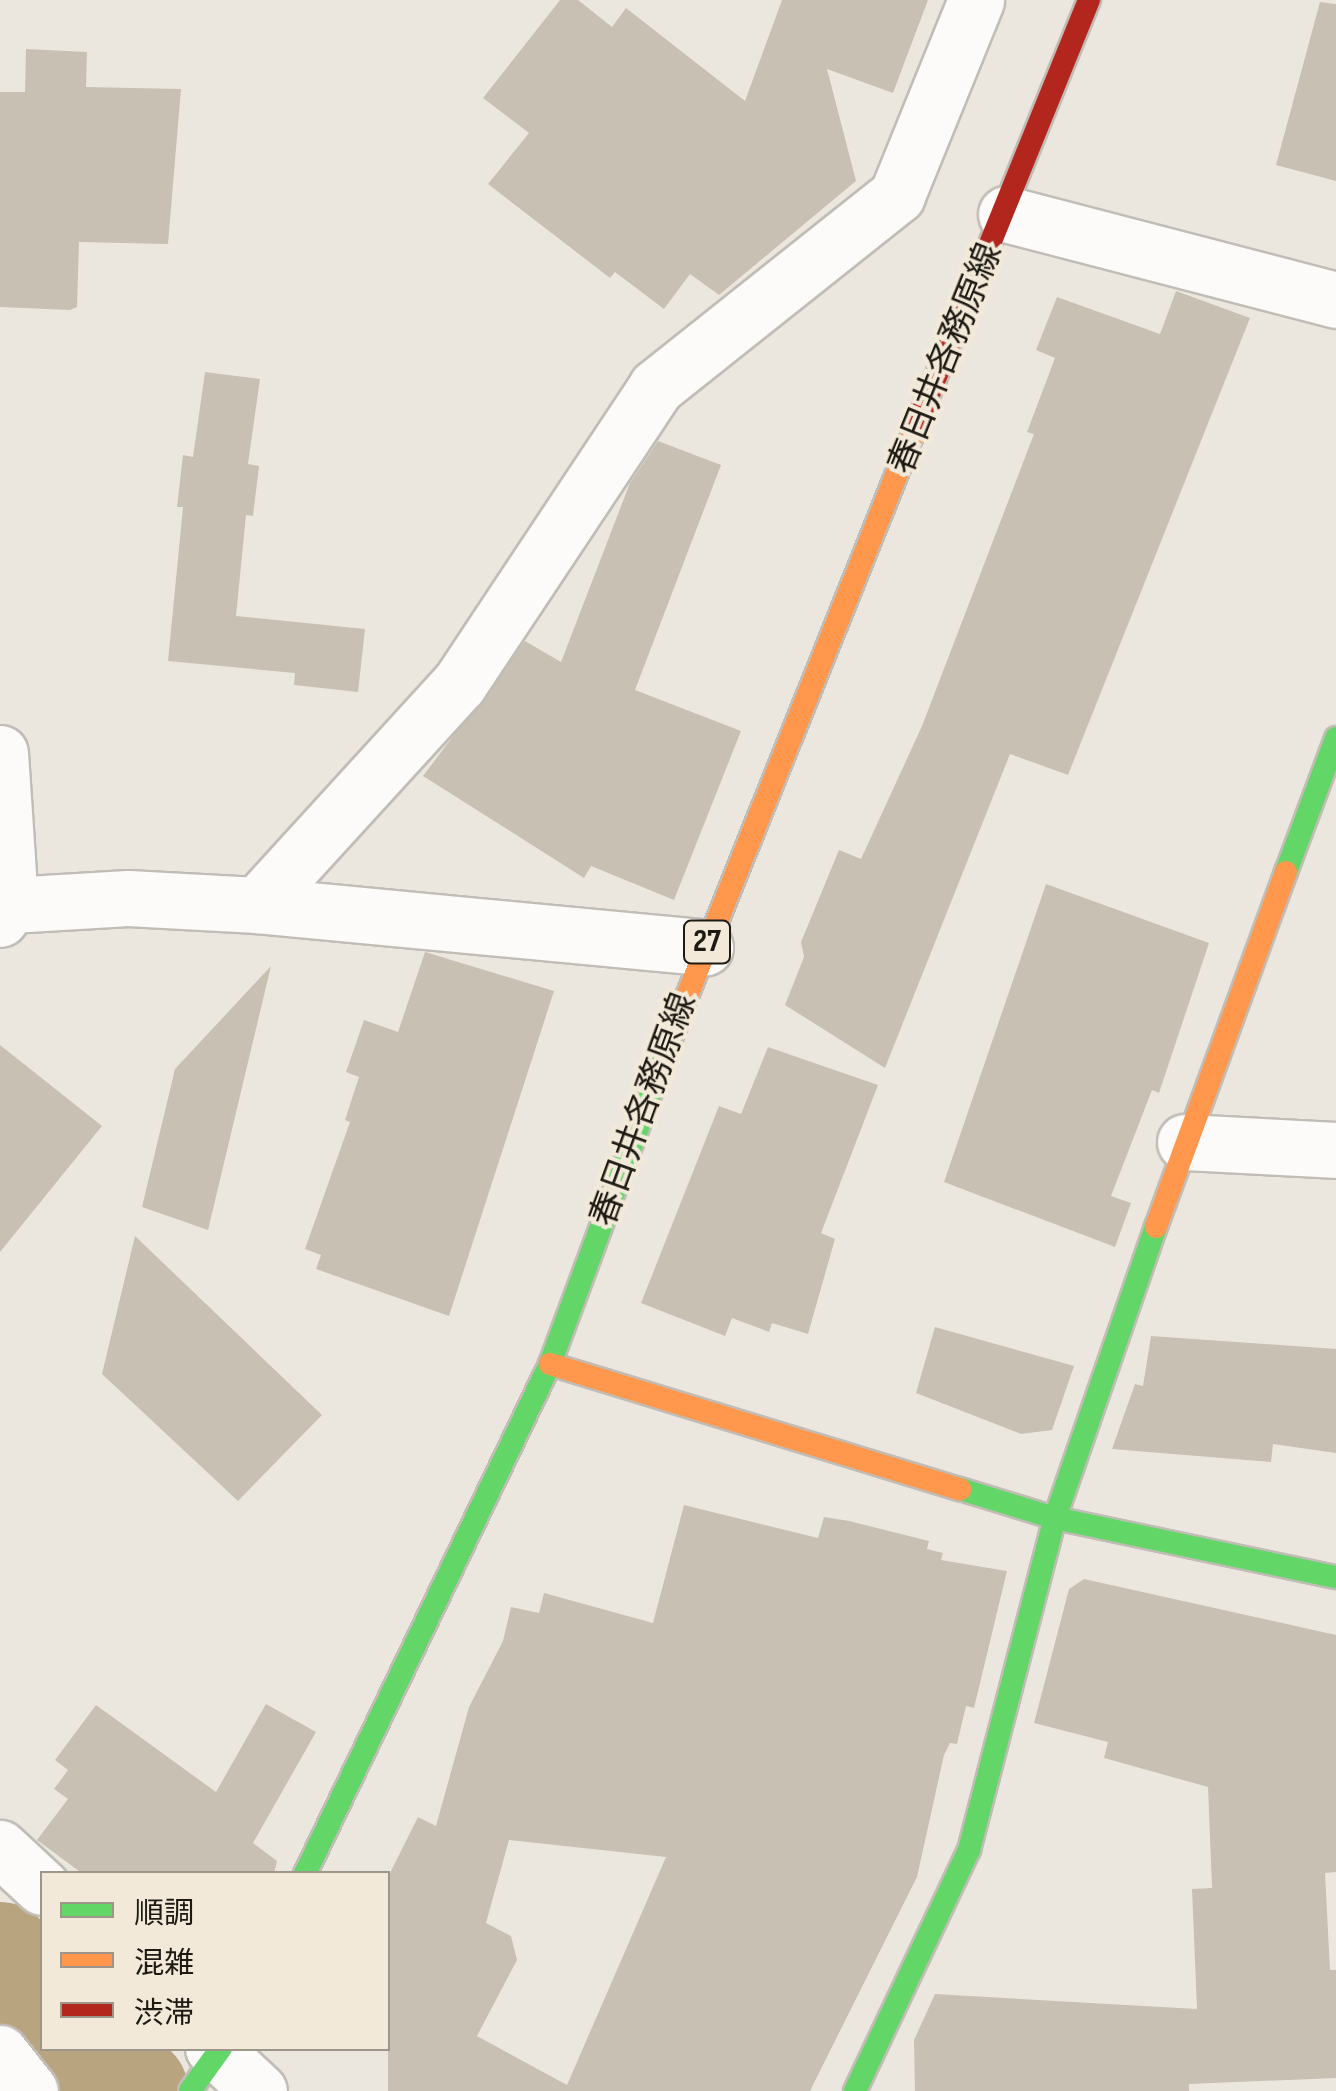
<!DOCTYPE html>
<html>
<head>
<meta charset="utf-8">
<style>
  body { margin:0 }
  #map { position:relative; width:1336px; height:2091px; overflow:hidden; background:#ece7de; font-family:"Sofia Sans Condensed","Noto Sans JP",sans-serif }
  div>[style] { position:absolute }
  .river>* { height:110px; margin:-55px; padding:0 55px; transform-origin:55px; border-radius:55px; background:#b9a480 }
  .building>* { inset:0; background:#c8c0b3 }
  .roads { filter:drop-shadow(2px 0 #c1bdb6) drop-shadow(-2px 0 #c1bdb6) drop-shadow(0 2px #c1bdb6) drop-shadow(0 -2px #c1bdb6) }
  .street>* { height:55px; margin:-27.5px; padding:0 27.5px; transform-origin:27.5px; border-radius:27.5px; background:#fcfbfa }
  .fast>* { height:22px; margin:-11px; padding:0 11px; transform-origin:11px; border-radius:11px; background:#63d668 }
  .slow>* { height:22px; margin:-11px; padding:0 11px; transform-origin:11px; border-radius:11px; background:#ff974d }
  .jam>* { height:22px; margin:-11px; padding:0 11px; transform-origin:11px; border-radius:11px; background:#b3261e }
  span { translate:-50% -50%; white-space:nowrap; text-align:center; line-height:1.15; -webkit-text-stroke:8px #f2e9d8; paint-order:stroke }
  .shield-label span { padding:2px 8px; background:#f2e9d8; border:2px solid; border-radius:8px; -webkit-text-stroke-width:0 }
  .shield-label { font-size:32px; color:#1d1a14; font-weight:700 }
  .street-label { font-size:35px; color:#1d1a14 }
  .legend { position:absolute; left:40px; top:1871px; width:350px; height:180px; box-sizing:border-box; background:#f2e9d8; border:2px solid #9d968a; margin:0; padding:12px 18px; list-style:none; font-size:30px; color:#1d1a14 }
  .legend li { display:flex; align-items:center; gap:20px; height:50px }
  .legend b { width:50px; border:2px solid #9d968a }
</style>
</head>
<body>
<div id="map">
  <div class="river">
    <div style="left:0;top:1957px;width:61px;rotate:46.3deg"></div>
    <div style="left:89px;top:2048px;width:62px;rotate:44.3deg"></div>
  </div>
  <div class="building">
    <div style="clip-path:polygon(560px 0,578px 0,612px 27px,626px 8px,745px 101px,782px 0,928px 0,893px 93px,827px 69px,856px 181px,719px 295px,690px 274px,664px 309px,615px 272px,610px 278px,488px 184px,529px 133px,483px 98px)"></div>
    <div style="clip-path:polygon(1320px 2px,1336px 4px,1336px 181px,1276px 165px)"></div>
    <div style="clip-path:polygon(26px 49px,87px 52px,86px 87px,181px 89px,168px 244px,79px 242px,77px 307px,70px 310px,0 307px,0 92px,25px 92px)"></div>
    <div style="clip-path:polygon(1176px 291px,1250px 318px,1068px 775px,1010px 754px,885px 1068px,785px 1005px,804px 957px,801px 942px,839px 850px,861px 859px,922px 726px,1034px 434px,1027px 432px,1055px 358px,1036px 350px,1057px 297px,1160px 334px)"></div>
    <div style="clip-path:polygon(205px 372px,260px 379px,248px 464px,259px 466px,253px 516px,246px 515px,236px 616px,365px 629px,358px 692px,294px 685px,295px 673px,168px 661px,183px 507px,177px 507px,183px 455px,193px 457px)"></div>
    <div style="clip-path:polygon(658px 441px,721px 465px,635px 690px,741px 731px,674px 900px,591px 866px,584px 878px,423px 776px,525px 641px,561px 662px,630px 483px)"></div>
    <div style="clip-path:polygon(1046px 884px,1209px 943px,1159px 1093px,1152px 1090px,1111px 1196px,1131px 1203px,1115px 1247px,944px 1182px)"></div>
    <div style="clip-path:polygon(425px 952px,554px 991px,449px 1316px,316px 1269px,321px 1255px,305px 1249px,350px 1122px,345px 1120px,359px 1077px,346px 1072px,364px 1020px,398px 1032px)"></div>
    <div style="clip-path:polygon(271px 966px,208px 1230px,142px 1207px,175px 1069px)"></div>
    <div style="clip-path:polygon(0 1045px,102px 1126px,0 1252px)"></div>
    <div style="clip-path:polygon(768px 1047px,878px 1085px,821px 1233px,835px 1239px,808px 1334px,772px 1323px,769px 1332px,732px 1318px,725px 1336px,641px 1303px,719px 1106px,741px 1114px)"></div>
    <div style="clip-path:polygon(135px 1236px,322px 1415px,238px 1501px,102px 1374px)"></div>
    <div style="clip-path:polygon(935px 1327px,1074px 1366px,1052px 1430px,1021px 1434px,916px 1393px)"></div>
    <div style="clip-path:polygon(1151px 1336px,1336px 1349px,1336px 1453px,1273px 1444px,1271px 1462px,1112px 1449px,1135px 1384px,1143px 1386px)"></div>
    <div style="clip-path:polygon(evenodd,684px 1505px,818px 1538px,824px 1517px,849px 1521px,929px 1541px,927px 1549px,943px 1553px,941px 1560px,1007px 1571px,974px 1708px,966px 1706px,957px 1744px,950px 1743px,944px 1755px,917px 1877px,810px 2091px,388px 2091px,388px 1877px,418px 1817px,436px 1826px,469px 1707px,503px 1641px,511px 1607px,539px 1613px,544px 1593px,653px 1623px,684px 1505px,509px 1840px,666px 1857px,567px 2085px,477px 2036px,517px 1960px,511px 1936px,486px 1923px,509px 1840px)"></div>
    <div style="clip-path:polygon(1084px 1579px,1336px 1635px,1336px 1872px,1325px 1873px,1330px 1970px,1336px 1970px,1336px 2078px,1189px 2084px,1189px 2091px,915px 2091px,914px 2040px,935px 1994px,1197px 2009px,1192px 1889px,1212px 1888px,1208px 1787px,1104px 1758px,1108px 1742px,1034px 1723px,1069px 1589px)"></div>
    <div style="clip-path:polygon(266px 1704px,316px 1732px,253px 1843px,277px 1861px,274px 1874px,83px 1874px,37px 1840px,68px 1799px,54px 1789px,68px 1770px,55px 1760px,96px 1705px,216px 1792px)"></div>
  </div>
  <div class="roads">
    <div class="street">
      <div style="left:1006px;top:214px;width:341px;rotate:14.6deg"></div>
      <div style="left:0;top:753px;width:152px;rotate:86.2deg"></div>
      <div style="left:10px;top:905px;width:17px;rotate:126deg"></div>
      <div style="left:10px;top:905px;width:118px;rotate:-3.4deg"></div>
      <div style="left:128px;top:898px;width:129px;rotate:3.1deg"></div>
      <div style="left:257px;top:905px;width:450px;rotate:5.4deg"></div>
      <div style="left:257px;top:905px;width:299px;rotate:-47.6deg"></div>
      <div style="left:459px;top:684px;width:356px;rotate:-56.4deg"></div>
      <div style="left:656px;top:387px;width:308px;rotate:-38.5deg"></div>
      <div style="left:897px;top:195px;width:210px;rotate:-67.9deg"></div>
      <div style="left:1185px;top:1142px;width:151px;rotate:3deg"></div>
      <div style="left:0;top:1848px;width:57px;rotate:42.9deg"></div>
      <div style="left:213px;top:2048px;width:63px;rotate:43.1deg"></div>
      <div style="left:0;top:2053px;width:48px;rotate:51.7deg"></div>
    </div>
    <div class="fast">
      <div style="left:1286px;top:872px;width:143px;rotate:-69.5deg"></div>
      <div style="left:960px;top:1489px;width:99px;rotate:17deg"></div>
      <div style="left:1055px;top:1518px;width:287px;rotate:11.9deg"></div>
      <div style="left:305px;top:1874px;width:566px;rotate:-64.34deg"></div>
      <div style="left:550px;top:1364px;width:382px;rotate:-69.6deg"></div>
      <div style="left:190px;top:2091px;width:53px;rotate:-54.2deg"></div>
      <div style="left:855px;top:2091px;width:267px;rotate:-64.7deg"></div>
      <div style="left:969px;top:1850px;width:343px;rotate:-75.5deg"></div>
      <div style="left:1055px;top:1518px;width:308px;rotate:-70.9deg"></div>
    </div>
    <div class="slow">
      <div style="left:683px;top:1006px;width:625px;rotate:-68.11deg"></div>
      <div style="left:1156px;top:1227px;width:378px;rotate:-69.9deg"></div>
      <div style="left:550px;top:1364px;width:429px;rotate:17deg"></div>
    </div>
    <div class="jam">
      <div style="left:916px;top:426px;width:460px;rotate:-67.9deg"></div>
    </div>
  </div>
  <div class="shield-label">
    <span style="left:707px;top:942px">27</span>
  </div>
  <div class="street-label">
    <span style="left:946px;top:359px;rotate:-68deg">春日井各務原線</span>
    <span style="left:644px;top:1110px;rotate:-70deg">春日井各務原線</span>
  </div>
  <ul class="legend">
  <li><b style="height:12px;background:#63d668"></b>順調</li>
  <li><b style="height:12px;background:#ff974d"></b>混雑</li>
  <li><b style="height:12px;background:#b3261e"></b>渋滞</li>
  </ul>
</div>
</body>
</html>
